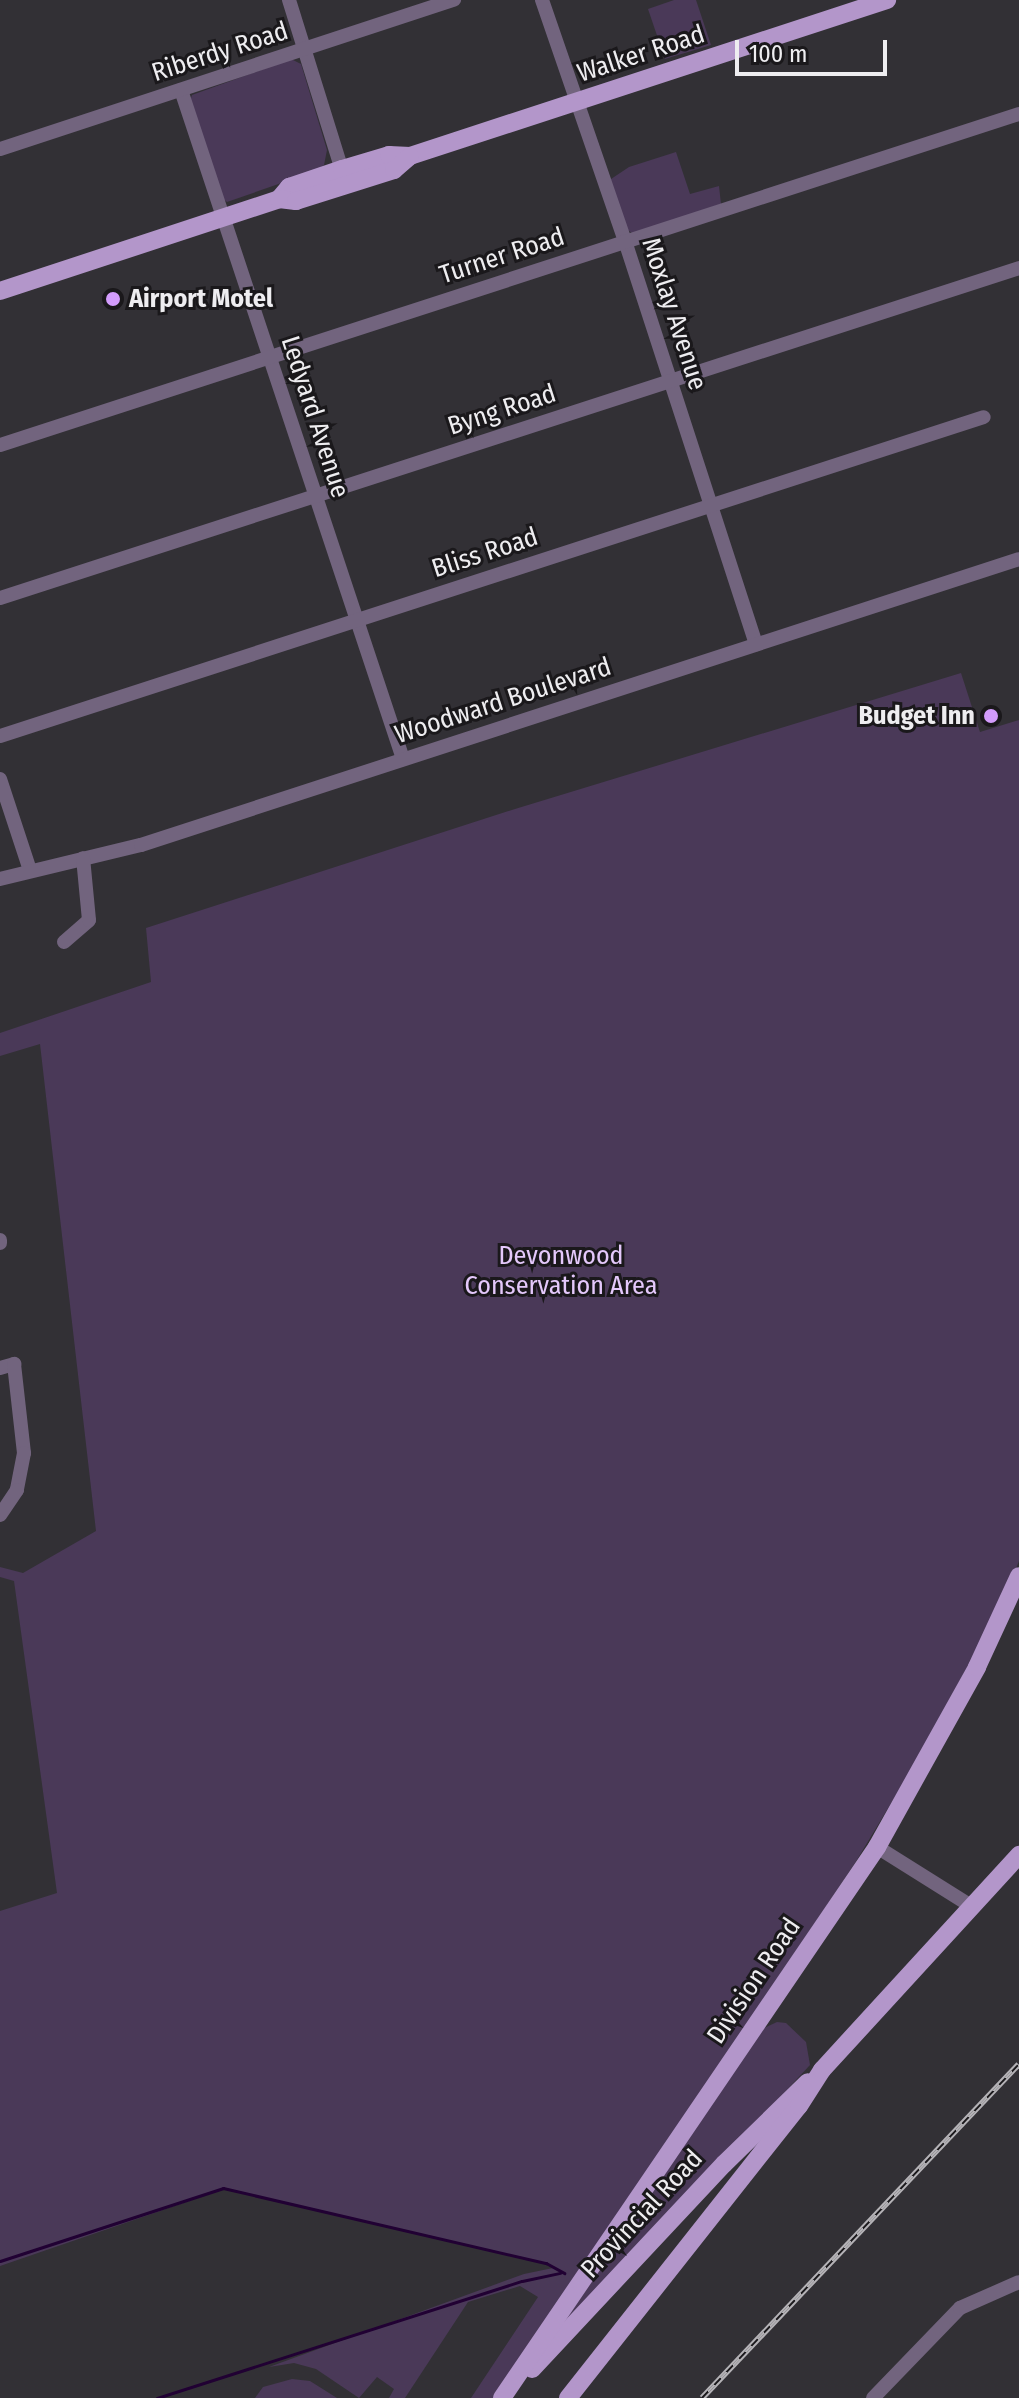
<!DOCTYPE html>
<html>
<head>
<meta charset="utf-8">
<style>
  body { margin:0 }
  #map { position:relative; width:1019px; height:2398px; overflow:hidden; background:#323035; font-family:"Fira Sans Condensed",sans-serif }
  div>[style] { position:absolute }
  .green>* { inset:0; background:#4a3958 }
  .stream>* { height:3px; margin:-1.5px; padding:0 1.5px; transform-origin:1.5px; border-radius:1.5px; background:#210133 }
  .minor>* { height:14px; margin:-7px; padding:0 7px; transform-origin:7px; border-radius:7px; background:#72647e }
  .major>* { height:18px; margin:-9px; padding:0 9px; transform-origin:9px; border-radius:9px; background:#b396ca }
  .rail>* { height:6px; margin-top:-3px; transform-origin:0; background:repeating-linear-gradient(90deg,#1a181b 0 9px,#b5b3b7 0 18px); box-sizing:border-box; border-block:2px solid #b5b3b7 }
  .dots>* { width:22px; height:22px; translate:-50% -50%; box-sizing:border-box; border:4px solid #1a181b; border-radius:50% }
  span { translate:-50% -50%; white-space:nowrap; text-align:center; line-height:1.15; -webkit-text-stroke:6px #1a181b; paint-order:stroke }
  .street-label { font-size:26px; color:#eeedf0 }
  .poi-label { font-size:26px; color:#eeedf0; font-weight:700 }
  .left { translate:0 -50%; text-align:left }
  .right { translate:-100% -50%; text-align:right }
  .park-label { font-size:26px; color:#e4c8fb }
  .scale { position:absolute; left:735px; top:40px; width:152px; height:36px; box-sizing:border-box; border:4px solid #eeedf0; border-top:0; padding-left:10px; font-size:24px; line-height:28px; white-space:nowrap; color:#eeedf0; -webkit-text-stroke:6px #1a181b; paint-order:stroke }
</style>
</head>
<body>
<div id="map">
  <div class="green">
    <div style="clip-path:polygon(674px 0,696px 0,711px 45px,665px 59px,648px 9px)"></div>
    <div style="clip-path:polygon(291px 59px,301px 64px,327px 150px,324px 165px,316px 171px,227px 202px,222px 198px,190px 101px,192px 95px)"></div>
    <div style="clip-path:polygon(676px 152px,690px 194px,719px 186px,721px 204px,633px 234px,623px 226px,608px 181px,629px 167px)"></div>
    <div style="clip-path:polygon(961px 673px,980px 732px,1019px 720px,1019px 1561px,1000px 1607px,908px 1775px,855px 1863px,496px 2398px,471px 2398px,538px 2297px,520px 2286px,468px 2302px,405px 2398px,389px 2398px,394px 2389px,377px 2377px,359px 2398px,316px 2369px,294px 2363px,269px 2367px,524px 2274px,553px 2268px,546px 2263px,224px 2189px,0 2266px,0 1911px,57px 1893px,14px 1581px,0 1577px,0 1567px,23px 1573px,96px 1531px,40px 1044px,0 1056px,0 1033px,151px 982px,146px 928px,515px 809px)"></div>
    <div style="clip-path:polygon(777px 2022px,786px 2023px,806px 2042px,810px 2065px,514px 2384px,760px 2030px)"></div>
    <div style="clip-path:polygon(292px 2379px,310px 2381px,337px 2398px,255px 2398px,263px 2387px)"></div>
  </div>
  <div class="stream">
    <div style="left:0;top:2261px;width:235px;rotate:-18.1deg"></div>
    <div style="left:223px;top:2188px;width:332px;rotate:13.1deg"></div>
    <div style="left:546px;top:2263px;width:21px;rotate:29deg"></div>
    <div style="left:157px;top:2398px;width:383px;rotate:-17.8deg"></div>
    <div style="left:522px;top:2281px;width:39px;rotate:-12deg"></div>
  </div>
  <div class="minor">
    <div style="left:289px;top:0;width:185px;rotate:72.7deg"></div>
    <div style="left:542px;top:0;width:255px;rotate:71deg"></div>
    <div style="left:625px;top:241px;width:424px;rotate:72deg"></div>
    <div style="left:181px;top:90px;width:705px;rotate:71.64deg"></div>
    <div style="left:0;top:149px;width:478px;rotate:-18.2deg"></div>
    <div style="left:0;top:445px;width:1071px;rotate:-18deg"></div>
    <div style="left:0;top:598px;width:1071px;rotate:-17.94deg"></div>
    <div style="left:0;top:736px;width:1034px;rotate:-17.96deg"></div>
    <div style="left:0;top:779px;width:96px;rotate:71.8deg"></div>
    <div style="left:0;top:879px;width:145px;rotate:-13.6deg"></div>
    <div style="left:141px;top:845px;width:923px;rotate:-18.04deg"></div>
    <div style="left:64px;top:942px;width:33px;rotate:-41deg"></div>
    <div style="left:89px;top:920px;width:62px;rotate:-95.5deg"></div>
    <div style="left:0;top:1240px;width:3px;rotate:90deg"></div>
    <div style="left:0;top:1368px;width:15px;rotate:-16deg"></div>
    <div style="left:14px;top:1364px;width:90px;rotate:83.6deg"></div>
    <div style="left:24px;top:1453px;width:38px;rotate:101deg"></div>
    <div style="left:17px;top:1490px;width:30px;rotate:124deg"></div>
    <div style="left:877px;top:1847px;width:111px;rotate:32.1deg"></div>
    <div style="left:873px;top:2398px;width:125px;rotate:-46deg"></div>
    <div style="left:960px;top:2308px;width:64px;rotate:-23.8deg"></div>
  </div>
  <div class="major">
    <div style="left:279px;top:199px;width:16px;rotate:-50deg"></div>
    <div style="left:289px;top:187px;width:56px;rotate:-18.8deg"></div>
    <div style="left:342px;top:169px;width:49px;rotate:-16.6deg"></div>
    <div style="left:389px;top:155px;width:21px;rotate:3deg"></div>
    <div style="left:410px;top:156px;width:502px;rotate:-18.11deg"></div>
    <div style="left:0;top:291px;width:294px;rotate:-18.2deg"></div>
    <div style="left:279px;top:199px;width:17px;rotate:7deg"></div>
    <div style="left:296px;top:201px;width:103px;rotate:-17.6deg"></div>
    <div style="left:394px;top:170px;width:21px;rotate:-41deg"></div>
    <div style="left:532px;top:2369px;width:281px;rotate:-46.9deg"></div>
    <div style="left:724px;top:2164px;width:117px;rotate:-44.3deg"></div>
    <div style="left:502px;top:2398px;width:667px;rotate:-55.76deg"></div>
    <div style="left:877px;top:1847px;width:206px;rotate:-60.9deg"></div>
    <div style="left:977px;top:1667px;width:100px;rotate:-65.2deg"></div>
    <div style="left:568px;top:2398px;width:372px;rotate:-51.7deg"></div>
    <div style="left:799px;top:2106px;width:43px;rotate:-57.4deg"></div>
    <div style="left:822px;top:2070px;width:292px;rotate:-47.5deg"></div>
  </div>
  <div class="rail">
    <div style="left:702px;top:2398px;width:460px;rotate:-46.5deg"></div>
  </div>
  <div class="dots">
    <div style="left:113px;top:299px;background:#d39cfc"></div>
    <div style="left:991px;top:716px;background:#d39cfc"></div>
  </div>
  <div class="street-label">
    <span style="left:220px;top:52px;rotate:-18deg">Riberdy Road</span>
    <span style="left:641px;top:54px;rotate:-18deg">Walker Road</span>
    <span style="left:502px;top:256px;rotate:-18deg">Turner Road</span>
    <span style="left:674px;top:314px;rotate:72deg">Moxlay Avenue</span>
    <span style="left:502px;top:410px;rotate:-18deg">Byng Road</span>
    <span style="left:315px;top:417px;rotate:72deg">Ledyard Avenue</span>
    <span style="left:485px;top:553px;rotate:-18deg">Bliss Road</span>
    <span style="left:503px;top:701px;rotate:-18deg">Woodward Boulevard</span>
    <span style="left:754px;top:1981px;rotate:-56deg">Division Road</span>
    <span style="left:642px;top:2214px;rotate:-47deg">Provincial Road</span>
  </div>
  <div class="poi-label">
    <span class="left" style="left:129px;top:299px">Airport Motel</span>
    <span class="right" style="left:975px;top:716px">Budget Inn</span>
  </div>
  <div class="park-label">
    <span style="left:561px;top:1271px">Devonwood<br>Conservation Area</span>
  </div>
  <div class="scale">100 m</div>
</div>
</body>
</html>
